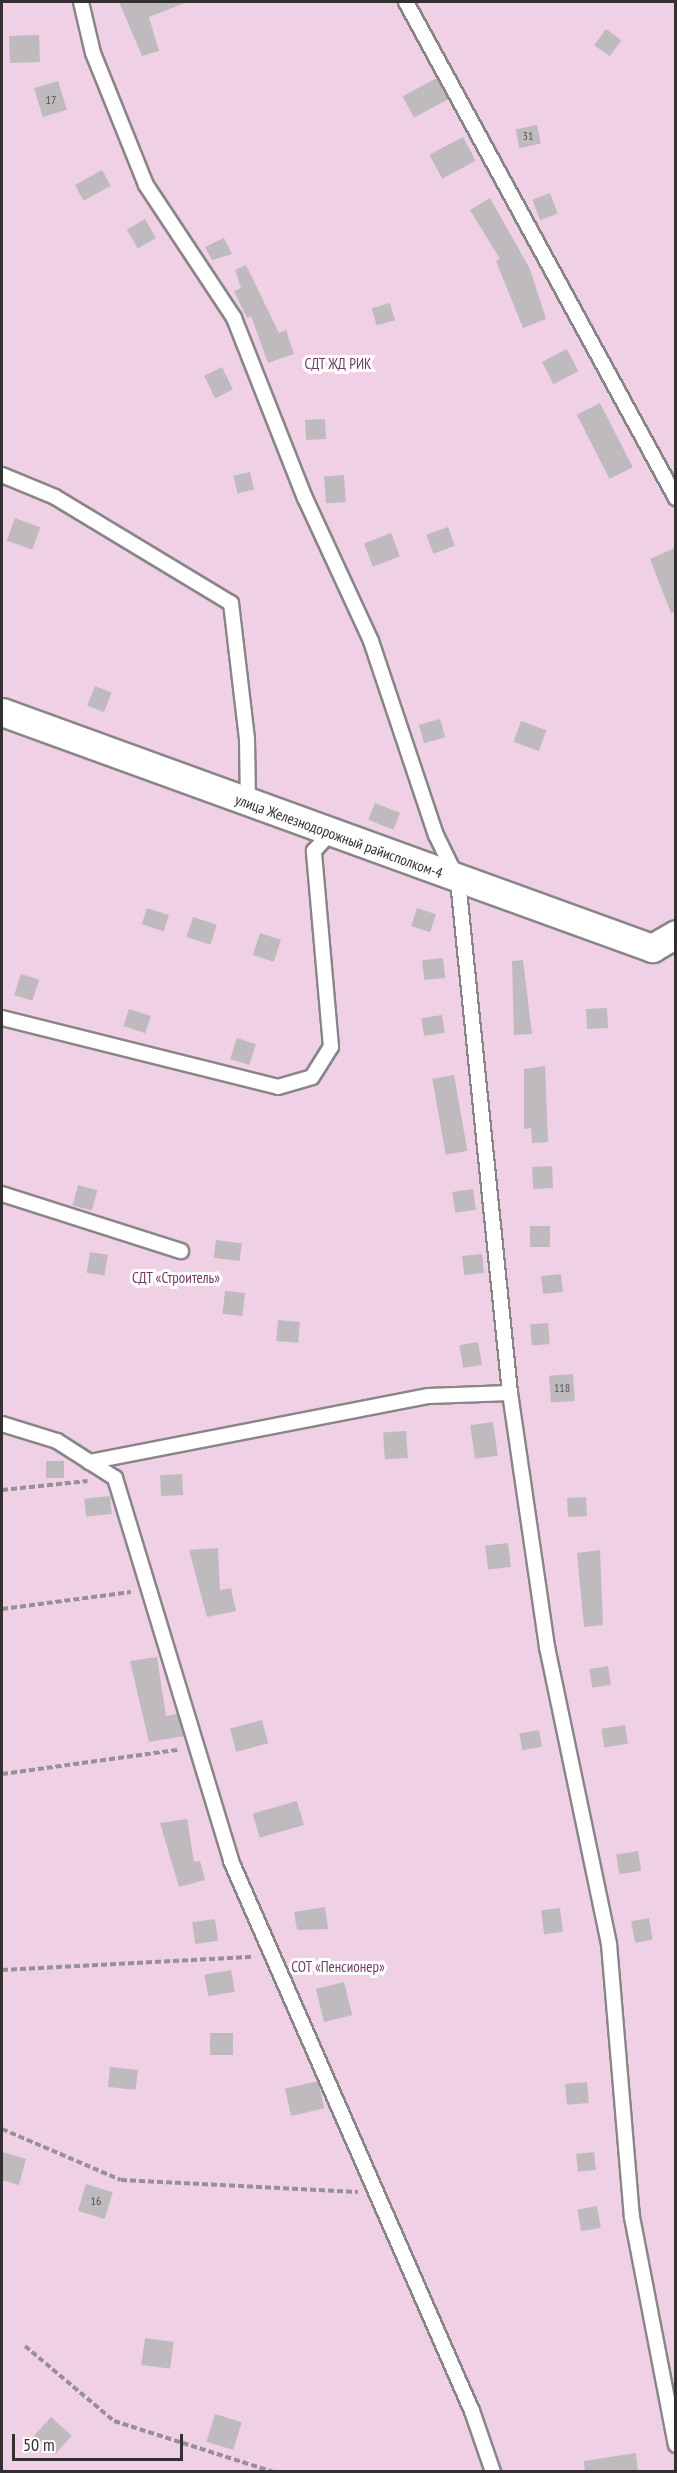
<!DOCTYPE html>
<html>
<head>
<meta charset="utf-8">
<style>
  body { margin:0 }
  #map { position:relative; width:677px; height:2473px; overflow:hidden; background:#fcf6fa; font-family:"PT Sans Narrow",sans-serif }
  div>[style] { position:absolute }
  .green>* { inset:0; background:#efd0e5; transform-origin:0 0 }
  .building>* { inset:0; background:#bfbabe; transform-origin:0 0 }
  .path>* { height:4px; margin-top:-2px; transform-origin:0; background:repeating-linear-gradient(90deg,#969294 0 6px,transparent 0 9px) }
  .roads { filter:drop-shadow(2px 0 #8a8588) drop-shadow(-2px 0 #8a8588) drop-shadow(0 2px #8a8588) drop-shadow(0 -2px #8a8588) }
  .service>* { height:14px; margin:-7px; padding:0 7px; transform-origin:7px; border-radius:7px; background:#fff }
  .minor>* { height:27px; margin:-13.5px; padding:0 13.5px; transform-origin:13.5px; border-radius:13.5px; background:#fff }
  span { translate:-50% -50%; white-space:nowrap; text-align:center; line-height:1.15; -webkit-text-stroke:6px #fff; paint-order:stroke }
  .number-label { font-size:12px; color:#555254 }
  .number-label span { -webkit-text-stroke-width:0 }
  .park-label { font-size:15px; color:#733b64 }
  .street-label { font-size:15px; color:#323031 }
  .frame { position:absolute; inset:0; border:3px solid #323031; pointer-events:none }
  .scale { position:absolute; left:12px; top:2434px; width:171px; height:27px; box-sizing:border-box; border:3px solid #323031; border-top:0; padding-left:8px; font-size:18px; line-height:21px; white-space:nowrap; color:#323031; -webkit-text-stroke:4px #fff; paint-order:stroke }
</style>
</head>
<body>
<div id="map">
  <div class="green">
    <div style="left:2px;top:2px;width:673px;height:2470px"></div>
  </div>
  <div class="building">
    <div style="clip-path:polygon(119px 2px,185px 2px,185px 3px,149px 17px,159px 51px,142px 56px)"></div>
    <div style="left:606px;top:29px;width:19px;height:20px;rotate:36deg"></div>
    <div style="left:39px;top:35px;width:27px;height:30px;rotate:88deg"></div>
    <div style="left:437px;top:78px;width:24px;height:39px;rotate:62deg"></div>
    <div style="left:58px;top:81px;width:30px;height:25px;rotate:73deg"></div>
    <div style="left:537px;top:125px;width:19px;height:22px;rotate:78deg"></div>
    <div style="left:463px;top:137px;width:27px;height:38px;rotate:62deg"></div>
    <div style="left:102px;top:170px;width:18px;height:31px;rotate:61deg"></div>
    <div style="left:550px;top:193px;width:22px;height:19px;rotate:69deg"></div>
    <div style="clip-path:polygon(490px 198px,530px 269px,546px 319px,523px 328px,496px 261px,500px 259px,470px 210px)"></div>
    <div style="left:145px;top:219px;width:22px;height:21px;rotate:60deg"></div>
    <div style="clip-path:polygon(224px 238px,232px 254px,212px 260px,205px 247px)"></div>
    <div style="clip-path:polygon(246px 265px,279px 333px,286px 330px,294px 354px,268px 363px,251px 316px,247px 318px,234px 291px,241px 288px,235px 270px)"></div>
    <div style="left:390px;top:303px;width:18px;height:19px;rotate:74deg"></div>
    <div style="left:567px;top:349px;width:25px;height:28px;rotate:63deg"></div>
    <div style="left:222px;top:367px;width:25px;height:20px;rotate:64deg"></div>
    <div style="left:600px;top:403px;width:72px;height:26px;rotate:63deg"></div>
    <div style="left:325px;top:419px;width:20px;height:20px;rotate:87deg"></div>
    <div style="left:250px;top:472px;width:18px;height:17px;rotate:77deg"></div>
    <div style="left:344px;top:475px;width:27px;height:20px;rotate:86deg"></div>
    <div style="left:15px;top:518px;width:27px;height:24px;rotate:20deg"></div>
    <div style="left:448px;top:527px;width:20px;height:23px;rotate:70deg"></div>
    <div style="left:391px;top:533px;width:25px;height:29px;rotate:69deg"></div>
    <div style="clip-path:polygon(675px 548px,675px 612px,671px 613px,650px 559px)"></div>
    <div style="left:95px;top:686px;width:18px;height:21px;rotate:22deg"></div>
    <div style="left:440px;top:719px;width:19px;height:22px;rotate:74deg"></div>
    <div style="left:521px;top:721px;width:27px;height:22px;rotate:20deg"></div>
    <div style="left:375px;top:803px;width:27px;height:18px;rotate:22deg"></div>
    <div style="left:147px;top:908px;width:23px;height:17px;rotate:18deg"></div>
    <div style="left:417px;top:908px;width:20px;height:19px;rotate:18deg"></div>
    <div style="left:193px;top:917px;width:25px;height:21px;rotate:18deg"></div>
    <div style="left:260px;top:933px;width:22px;height:23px;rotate:18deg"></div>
    <div style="left:443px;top:958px;width:20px;height:21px;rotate:84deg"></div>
    <div style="clip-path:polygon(523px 960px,532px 1034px,514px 1035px,512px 961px)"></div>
    <div style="left:21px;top:974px;width:19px;height:22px;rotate:18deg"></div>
    <div style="left:607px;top:1008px;width:20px;height:21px;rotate:87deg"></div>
    <div style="left:129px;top:1009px;width:23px;height:18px;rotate:18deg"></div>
    <div style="left:442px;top:1015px;width:18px;height:21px;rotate:81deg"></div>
    <div style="left:237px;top:1038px;width:20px;height:22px;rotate:18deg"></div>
    <div style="clip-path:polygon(545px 1066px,548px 1142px,532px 1143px,531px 1128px,524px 1129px,524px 1069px)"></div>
    <div style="left:454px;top:1075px;width:77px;height:22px;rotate:80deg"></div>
    <div style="left:552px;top:1166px;width:22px;height:20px;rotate:87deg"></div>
    <div style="left:78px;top:1185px;width:20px;height:21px;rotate:15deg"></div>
    <div style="left:473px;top:1189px;width:21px;height:21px;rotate:82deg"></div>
    <div style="left:530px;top:1226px;width:20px;height:21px"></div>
    <div style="left:216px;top:1240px;width:26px;height:18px;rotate:7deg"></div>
    <div style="left:90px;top:1252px;width:18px;height:21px;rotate:9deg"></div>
    <div style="left:482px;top:1254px;width:19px;height:20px;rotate:84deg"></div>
    <div style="left:561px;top:1274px;width:18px;height:20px;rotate:84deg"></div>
    <div style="left:225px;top:1291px;width:20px;height:23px;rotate:6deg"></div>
    <div style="left:278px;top:1320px;width:22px;height:21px;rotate:5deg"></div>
    <div style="left:548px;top:1323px;width:21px;height:18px;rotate:85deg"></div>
    <div style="left:478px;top:1342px;width:23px;height:19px;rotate:80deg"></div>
    <div style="left:573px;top:1374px;width:27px;height:24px;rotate:86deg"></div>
    <div style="left:493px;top:1422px;width:34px;height:23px;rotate:82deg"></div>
    <div style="left:406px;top:1431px;width:27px;height:23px;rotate:86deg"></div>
    <div style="left:46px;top:1461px;width:18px;height:17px"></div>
    <div style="left:182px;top:1474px;width:21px;height:22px;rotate:87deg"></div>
    <div style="left:110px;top:1496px;width:18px;height:26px;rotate:84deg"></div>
    <div style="left:586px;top:1497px;width:19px;height:19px;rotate:87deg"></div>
    <div style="left:508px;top:1543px;width:24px;height:23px;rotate:83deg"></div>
    <div style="clip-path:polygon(218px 1548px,220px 1590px,231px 1588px,236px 1611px,207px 1617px,189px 1550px)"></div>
    <div style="clip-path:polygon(600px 1550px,603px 1625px,584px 1627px,577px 1553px)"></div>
    <div style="clip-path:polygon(157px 1657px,166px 1716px,177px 1714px,184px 1736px,149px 1742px,130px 1661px)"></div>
    <div style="left:608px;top:1666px;width:19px;height:19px;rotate:81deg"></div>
    <div style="left:262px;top:1720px;width:24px;height:33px;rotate:75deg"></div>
    <div style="left:625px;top:1725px;width:19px;height:24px;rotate:81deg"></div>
    <div style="left:539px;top:1730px;width:17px;height:20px;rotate:80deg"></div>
    <div style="left:297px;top:1801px;width:25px;height:46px;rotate:74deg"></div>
    <div style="clip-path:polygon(187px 1819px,194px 1862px,200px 1861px,205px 1880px,179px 1887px,160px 1823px)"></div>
    <div style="left:638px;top:1851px;width:20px;height:22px;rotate:81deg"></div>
    <div style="clip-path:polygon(325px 1907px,328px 1929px,297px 1930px,294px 1912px)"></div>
    <div style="left:560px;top:1908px;width:24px;height:19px;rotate:83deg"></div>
    <div style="left:649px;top:1918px;width:22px;height:18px;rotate:80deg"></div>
    <div style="left:215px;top:1919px;width:22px;height:23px;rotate:82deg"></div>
    <div style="left:231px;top:1970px;width:22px;height:27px;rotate:80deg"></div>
    <div style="left:344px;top:1982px;width:34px;height:29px;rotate:76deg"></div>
    <div style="left:210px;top:2033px;width:23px;height:22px"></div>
    <div style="left:110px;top:2067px;width:28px;height:20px;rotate:6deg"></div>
    <div style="left:318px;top:2081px;width:28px;height:34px;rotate:77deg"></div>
    <div style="left:587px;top:2082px;width:21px;height:22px;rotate:85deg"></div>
    <div style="clip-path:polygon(2px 2152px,26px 2159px,19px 2185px,2px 2180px)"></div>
    <div style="left:594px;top:2152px;width:18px;height:18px;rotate:84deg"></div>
    <div style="left:86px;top:2184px;width:28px;height:28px;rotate:17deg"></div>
    <div style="left:597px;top:2206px;width:22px;height:20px;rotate:80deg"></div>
    <div style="left:145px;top:2338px;width:29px;height:27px;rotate:8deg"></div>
    <div style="left:215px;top:2414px;width:28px;height:29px;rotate:17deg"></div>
    <div style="left:51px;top:2417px;width:28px;height:25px;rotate:42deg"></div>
    <div style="clip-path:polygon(636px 2453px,638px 2472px,585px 2472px,584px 2461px)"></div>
  </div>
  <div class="path">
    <div style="left:2px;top:1490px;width:86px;rotate:-6deg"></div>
    <div style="left:2px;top:1609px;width:130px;rotate:-7.5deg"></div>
    <div style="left:2px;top:1774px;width:178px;rotate:-7.8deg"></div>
    <div style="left:2px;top:1970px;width:252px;rotate:-3deg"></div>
    <div style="left:2px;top:2129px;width:129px;rotate:23.2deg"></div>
    <div style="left:121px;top:2180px;width:237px;rotate:2.9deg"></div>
    <div style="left:25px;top:2346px;width:116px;rotate:40.1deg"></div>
    <div style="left:114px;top:2421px;width:168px;rotate:17.7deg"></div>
  </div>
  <div class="roads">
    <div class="service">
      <div style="left:81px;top:2px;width:52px;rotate:76.8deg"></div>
      <div style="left:93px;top:53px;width:142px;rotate:68.1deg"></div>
      <div style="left:146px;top:185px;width:159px;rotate:56.5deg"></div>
      <div style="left:234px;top:318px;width:193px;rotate:68.5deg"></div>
      <div style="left:305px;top:498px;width:157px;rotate:65.2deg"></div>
      <div style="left:371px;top:641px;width:205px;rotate:71.5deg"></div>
      <div style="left:436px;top:835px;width:43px;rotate:64deg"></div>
      <div style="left:406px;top:2px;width:565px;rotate:61.44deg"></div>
      <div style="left:2px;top:475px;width:57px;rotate:22.5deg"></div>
      <div style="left:55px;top:497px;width:205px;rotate:31.1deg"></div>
      <div style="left:231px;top:603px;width:137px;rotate:83.3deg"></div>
      <div style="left:247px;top:739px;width:64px;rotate:89.1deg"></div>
      <div style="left:459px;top:891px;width:505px;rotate:84.2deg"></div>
      <div style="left:510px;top:1393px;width:257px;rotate:81.7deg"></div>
      <div style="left:547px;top:1647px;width:303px;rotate:78.2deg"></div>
      <div style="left:609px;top:1944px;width:274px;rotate:85.2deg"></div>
      <div style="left:632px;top:2217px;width:232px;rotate:79.1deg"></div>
      <div style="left:2px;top:1018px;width:284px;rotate:14deg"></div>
      <div style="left:278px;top:1087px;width:35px;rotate:-16deg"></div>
      <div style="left:312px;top:1077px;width:36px;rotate:-58deg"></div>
      <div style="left:331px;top:1047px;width:197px;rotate:-95deg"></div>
      <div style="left:314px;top:851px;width:24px;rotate:-48deg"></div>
      <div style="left:2px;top:1194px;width:188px;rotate:17.7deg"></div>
      <div style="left:2px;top:1424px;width:58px;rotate:17.2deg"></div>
      <div style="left:57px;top:1441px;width:69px;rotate:32.5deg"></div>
      <div style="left:115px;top:1478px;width:400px;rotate:73.1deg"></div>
      <div style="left:231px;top:1861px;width:600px;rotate:66.34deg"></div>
      <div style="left:472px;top:2411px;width:65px;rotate:71deg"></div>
      <div style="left:89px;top:1462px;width:346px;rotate:-11deg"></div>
      <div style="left:429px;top:1396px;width:81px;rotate:-2.1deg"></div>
    </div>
    <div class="minor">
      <div style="left:2px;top:712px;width:692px;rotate:19.95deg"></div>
      <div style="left:652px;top:948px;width:28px;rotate:-30deg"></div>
    </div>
  </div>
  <div class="number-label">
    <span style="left:51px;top:100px">17</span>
    <span style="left:528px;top:136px">31</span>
    <span style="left:562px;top:1388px">118</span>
    <span style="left:96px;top:2201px">16</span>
  </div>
  <div class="park-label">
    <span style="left:338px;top:364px">СДТ ЖД РИК</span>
    <span style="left:176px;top:1278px">СДТ «Строитель»</span>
    <span style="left:338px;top:1967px">СОТ «Пенсионер»</span>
  </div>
  <div class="street-label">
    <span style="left:339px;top:836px;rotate:20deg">улица Железнодорожный райисполком-4</span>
  </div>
  <div class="frame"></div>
  <div class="scale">50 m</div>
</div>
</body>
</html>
